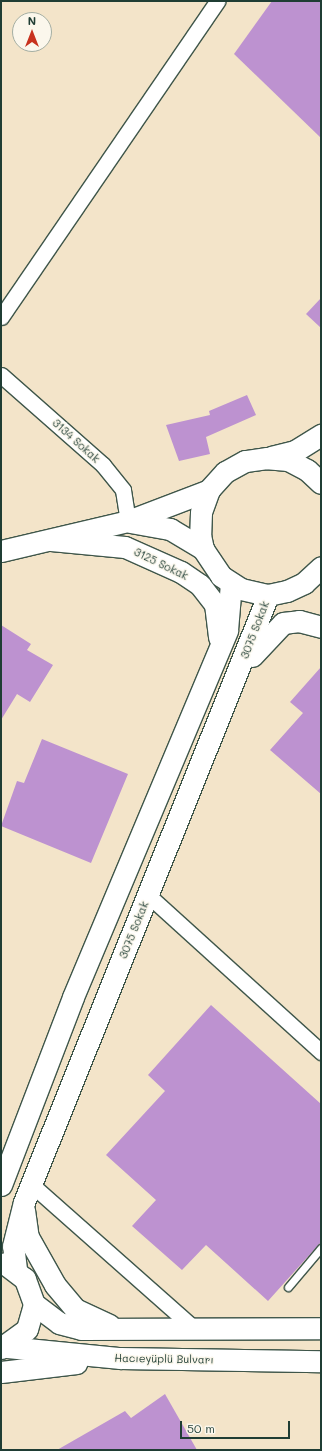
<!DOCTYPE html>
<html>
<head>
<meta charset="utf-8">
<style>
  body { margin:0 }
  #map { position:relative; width:322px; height:1451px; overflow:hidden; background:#f3e4c9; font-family:Mali,sans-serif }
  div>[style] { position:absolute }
  .building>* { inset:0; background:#bd92d0 }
  .roads { filter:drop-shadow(1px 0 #3f564a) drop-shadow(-1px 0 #3f564a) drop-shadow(0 1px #3f564a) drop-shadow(0 -1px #3f564a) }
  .lane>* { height:7px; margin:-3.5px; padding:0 3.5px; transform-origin:3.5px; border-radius:3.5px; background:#fff }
  .street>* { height:15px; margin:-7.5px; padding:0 7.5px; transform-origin:7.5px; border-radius:7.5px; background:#fff }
  .secondary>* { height:21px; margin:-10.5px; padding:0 10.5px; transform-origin:10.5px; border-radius:10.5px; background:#fff }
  span { translate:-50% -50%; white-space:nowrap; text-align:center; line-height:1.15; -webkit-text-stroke:3px #fbf7ec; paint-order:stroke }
  .street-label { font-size:11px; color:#1f3d34 }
  .frame { position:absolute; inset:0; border:2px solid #1f3d34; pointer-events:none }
  .north { position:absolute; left:12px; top:12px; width:40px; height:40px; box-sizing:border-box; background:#fbf7ec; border:1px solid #a3ada2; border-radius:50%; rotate:0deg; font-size:11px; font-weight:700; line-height:16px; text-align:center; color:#1f3d34 }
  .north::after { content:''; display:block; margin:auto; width:14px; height:18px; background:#c8321e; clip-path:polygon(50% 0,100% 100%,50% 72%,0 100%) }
  .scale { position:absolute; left:180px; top:1421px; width:110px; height:18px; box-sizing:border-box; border:2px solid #1f3d34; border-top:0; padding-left:5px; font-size:12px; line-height:14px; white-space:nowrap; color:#1f3d34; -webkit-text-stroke:3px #fbf7ec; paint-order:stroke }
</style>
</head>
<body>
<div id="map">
  <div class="building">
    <div style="clip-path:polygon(272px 1px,321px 1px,321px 138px,234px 54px)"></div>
    <div style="clip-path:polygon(321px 298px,321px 328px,306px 314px)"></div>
    <div style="clip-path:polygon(247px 395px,256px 415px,206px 437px,210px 454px,179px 461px,166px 425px,210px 415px,209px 411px)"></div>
    <div style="clip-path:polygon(1px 625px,31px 644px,27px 650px,53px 665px,30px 702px,17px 694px,1px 720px)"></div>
    <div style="clip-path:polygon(321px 667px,321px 794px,270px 750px,303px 713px,290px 702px)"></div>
    <div style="clip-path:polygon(42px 739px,128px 774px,91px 863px,1px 826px,17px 781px,24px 783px)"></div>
    <div style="clip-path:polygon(211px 1005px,321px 1104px,321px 1242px,268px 1301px,206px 1245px,182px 1270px,132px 1226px,156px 1200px,106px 1155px,165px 1091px,148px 1075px)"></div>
    <div style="clip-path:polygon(165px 1394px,197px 1450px,57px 1450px,125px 1411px,131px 1418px)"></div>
  </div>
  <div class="roads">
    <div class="lane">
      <div style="left:288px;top:1287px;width:51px;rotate:-49.8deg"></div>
    </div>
    <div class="street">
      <div style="left:1px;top:317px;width:383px;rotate:-55.6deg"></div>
      <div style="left:1px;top:375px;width:136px;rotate:41.4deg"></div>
      <div style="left:103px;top:465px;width:32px;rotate:51deg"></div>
      <div style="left:123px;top:490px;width:31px;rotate:81deg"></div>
      <div style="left:148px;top:895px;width:234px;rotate:42.2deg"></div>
      <div style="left:31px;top:1184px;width:217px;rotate:41.5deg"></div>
    </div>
    <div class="secondary">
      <div style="left:271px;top:457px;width:25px;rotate:-14deg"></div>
      <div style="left:295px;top:451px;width:31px;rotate:-32deg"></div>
      <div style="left:321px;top:483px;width:19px;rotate:-137deg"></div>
      <div style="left:307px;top:470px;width:21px;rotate:-152deg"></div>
      <div style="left:288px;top:460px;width:21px;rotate:-175deg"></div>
      <div style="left:267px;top:458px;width:22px;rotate:172deg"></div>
      <div style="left:245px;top:461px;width:23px;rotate:151deg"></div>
      <div style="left:225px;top:472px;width:24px;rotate:132deg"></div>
      <div style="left:209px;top:490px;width:23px;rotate:110deg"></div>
      <div style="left:201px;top:512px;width:23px;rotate:92deg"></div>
      <div style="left:200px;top:535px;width:14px;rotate:78deg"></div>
      <div style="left:203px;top:549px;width:32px;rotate:56deg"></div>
      <div style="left:221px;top:576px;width:24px;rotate:33deg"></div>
      <div style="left:241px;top:589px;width:28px;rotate:13deg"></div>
      <div style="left:268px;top:595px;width:19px;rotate:-12deg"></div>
      <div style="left:287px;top:591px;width:19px;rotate:-25deg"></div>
      <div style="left:304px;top:583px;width:23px;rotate:-43deg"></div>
      <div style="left:130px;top:522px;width:41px;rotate:9.9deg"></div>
      <div style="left:170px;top:529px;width:39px;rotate:31deg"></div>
      <div style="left:51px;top:540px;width:74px;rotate:5.4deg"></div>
      <div style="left:125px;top:547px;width:61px;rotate:24.1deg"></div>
      <div style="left:181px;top:572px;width:23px;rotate:34deg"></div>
      <div style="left:200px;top:585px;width:24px;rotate:52deg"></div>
      <div style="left:215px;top:604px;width:34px;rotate:83deg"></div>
      <div style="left:1px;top:551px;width:130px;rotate:-13.3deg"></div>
      <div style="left:128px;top:521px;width:87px;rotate:-20.9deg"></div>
      <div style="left:252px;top:656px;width:45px;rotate:-46.8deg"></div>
      <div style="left:283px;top:623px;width:16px;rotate:-7deg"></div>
      <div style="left:299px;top:621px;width:23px;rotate:15deg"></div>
      <div style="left:1px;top:1185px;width:201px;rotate:-69deg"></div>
      <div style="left:73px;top:997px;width:398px;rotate:-67.2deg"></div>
      <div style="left:227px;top:630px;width:47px;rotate:-85.1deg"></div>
      <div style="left:24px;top:1210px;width:27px;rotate:82deg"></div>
      <div style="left:28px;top:1237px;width:55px;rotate:60.6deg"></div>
      <div style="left:55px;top:1285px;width:31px;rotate:50deg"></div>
      <div style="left:75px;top:1309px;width:38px;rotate:25deg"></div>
      <div style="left:16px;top:1269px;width:23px;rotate:-97deg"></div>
      <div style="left:13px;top:1246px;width:45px;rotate:-76deg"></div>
      <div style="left:24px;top:1202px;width:654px;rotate:-68.1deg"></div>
      <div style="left:34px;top:1304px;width:31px;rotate:37deg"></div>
      <div style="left:59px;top:1323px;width:23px;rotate:15deg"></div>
      <div style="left:81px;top:1329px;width:240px;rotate:-0.2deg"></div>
      <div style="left:7px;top:1347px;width:114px;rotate:5.6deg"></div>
      <div style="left:120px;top:1358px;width:201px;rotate:0.9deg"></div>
      <div style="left:1px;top:1348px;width:32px;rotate:-36deg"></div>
      <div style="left:27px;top:1329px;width:26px;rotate:-74deg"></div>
      <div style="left:34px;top:1304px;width:27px;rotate:-110deg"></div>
      <div style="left:25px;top:1279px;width:26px;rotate:-143deg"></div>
      <div style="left:1px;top:1372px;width:76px;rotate:-6.8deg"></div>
    </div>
  </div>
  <div class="street-label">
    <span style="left:76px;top:441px;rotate:42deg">3134 Sokak</span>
    <span style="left:161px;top:564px;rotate:26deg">3125 Sokak</span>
    <span style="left:255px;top:630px;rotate:-69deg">3075 Sokak</span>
    <span style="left:134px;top:930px;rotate:-68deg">3075 Sokak</span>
    <span style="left:164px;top:1359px;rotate:1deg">Hacıeyüplü Bulvarı</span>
  </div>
  <div class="frame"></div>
  <div class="north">N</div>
  <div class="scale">50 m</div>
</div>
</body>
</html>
